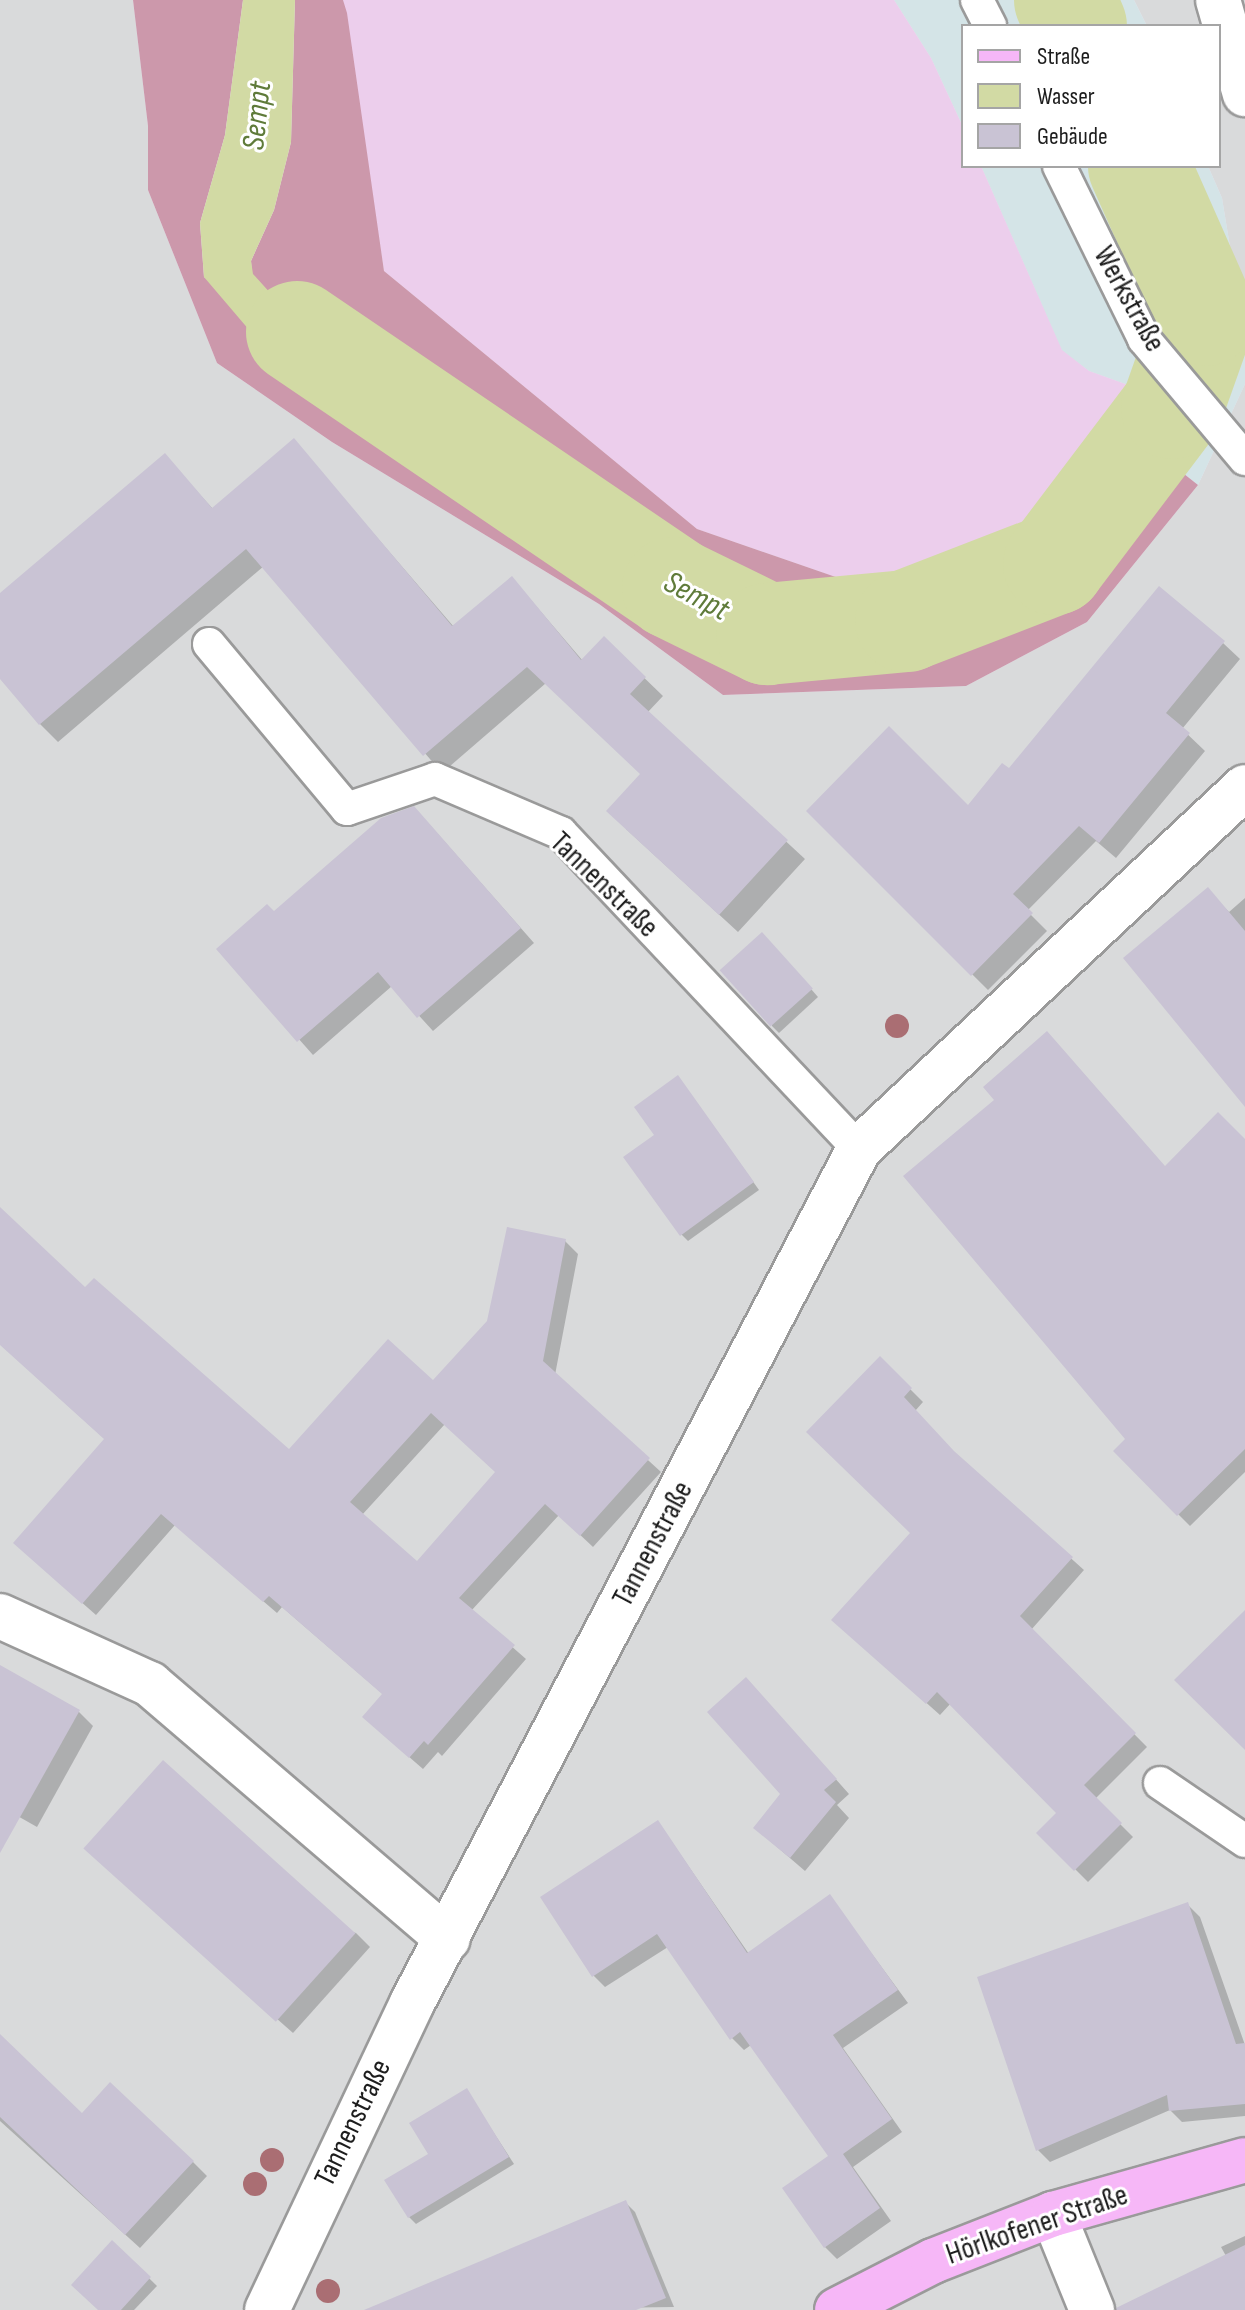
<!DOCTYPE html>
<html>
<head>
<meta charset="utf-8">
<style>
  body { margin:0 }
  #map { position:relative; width:1245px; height:2310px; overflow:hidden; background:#e9e2ee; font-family:"Sofia Sans Condensed",sans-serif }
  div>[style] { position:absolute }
  .residential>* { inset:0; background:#d9dadb }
  .industrial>* { inset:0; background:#d4e4e7 }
  .farmland>* { inset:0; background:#ecceec }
  .forest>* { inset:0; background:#cc98ab }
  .water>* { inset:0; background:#d2daa4 }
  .shadow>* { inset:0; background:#0003 }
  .river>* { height:102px; margin:-51px; padding:0 51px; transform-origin:51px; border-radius:51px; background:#d2daa4 }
  .building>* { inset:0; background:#c9c3d4; transform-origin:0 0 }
  .roads { filter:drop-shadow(2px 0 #9a9a9a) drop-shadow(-2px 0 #9a9a9a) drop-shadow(0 2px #9a9a9a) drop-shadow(0 -2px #9a9a9a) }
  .lane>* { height:32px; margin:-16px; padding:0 16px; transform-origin:16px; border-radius:16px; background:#fff }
  .street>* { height:44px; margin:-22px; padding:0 22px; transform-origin:22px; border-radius:22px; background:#fff }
  .secondary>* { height:44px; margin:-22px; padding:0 22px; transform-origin:22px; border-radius:22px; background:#f6b7f7 }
  .trees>* { width:24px; height:24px; margin:-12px; border-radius:50%; background:#aa6e73 }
  span { translate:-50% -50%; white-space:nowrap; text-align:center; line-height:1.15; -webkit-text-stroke:6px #fff; paint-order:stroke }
  .street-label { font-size:30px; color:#1d1d1d }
  .water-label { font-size:32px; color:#5f7b3a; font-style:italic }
  .legend { position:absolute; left:961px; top:24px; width:260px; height:144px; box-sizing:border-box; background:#fff; border:2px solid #a5a5a5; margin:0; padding:10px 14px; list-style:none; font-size:24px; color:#1d1d1d }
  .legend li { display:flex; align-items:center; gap:16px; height:40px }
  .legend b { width:40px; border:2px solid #a5a5a5 }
</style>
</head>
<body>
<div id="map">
  <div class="residential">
    <div style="clip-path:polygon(0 0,133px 0,148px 126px,148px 190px,217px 363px,332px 442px,599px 604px,723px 695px,966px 686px,1087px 622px,1198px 485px,1245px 384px,1245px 2310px,0 2310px)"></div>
    <div style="clip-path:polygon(1134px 0,1245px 0,1245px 338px,1222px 198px,1208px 166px,1219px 166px,1219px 26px,1147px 26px)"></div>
  </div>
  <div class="industrial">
    <div style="clip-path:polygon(894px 0,1134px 0,1147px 26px,963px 26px,963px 127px,931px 58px)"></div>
    <div style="clip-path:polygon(981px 166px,1208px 166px,1222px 198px,1245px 338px,1245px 384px,1198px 485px,1131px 432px,1128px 385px,1089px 371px,1062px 351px)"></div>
  </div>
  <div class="farmland">
    <div style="clip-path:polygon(343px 0,894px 0,931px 58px,963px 127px,963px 166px,981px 166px,1062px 350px,1089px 371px,1128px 385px,1062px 489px,995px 550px,856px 584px,697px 529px,384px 271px)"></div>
  </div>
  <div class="forest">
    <div style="clip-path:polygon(133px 0,243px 0,225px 135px,200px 223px,204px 277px,405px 423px,418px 393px,291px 316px,252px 274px,251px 261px,274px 210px,291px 142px,295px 0,343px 0,347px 13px,384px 271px,697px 529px,856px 584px,995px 550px,1062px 489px,1128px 385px,1131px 432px,1198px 485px,1087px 622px,966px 686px,723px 695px,599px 604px,332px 442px,217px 363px,148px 190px,148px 126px)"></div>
  </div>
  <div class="water">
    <div style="clip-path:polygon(243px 0,295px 0,291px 142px,274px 210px,251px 261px,253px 274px,291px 316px,419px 394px,405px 423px,261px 344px,204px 277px,200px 223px,225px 135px)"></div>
  </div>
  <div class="shadow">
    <div style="clip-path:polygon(294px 441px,454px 627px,512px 578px,583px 661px,604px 639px,663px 696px,647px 713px,805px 859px,738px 932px,626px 829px,642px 774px,546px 683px,442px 773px,264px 566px,58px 742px,40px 724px,0 676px,0 595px,164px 455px,213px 509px)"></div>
    <div style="clip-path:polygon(1223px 643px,1240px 659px,1182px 729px,1205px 751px,1116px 858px,1096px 841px,1027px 911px,1047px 931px,988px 990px,808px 811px,969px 808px,1009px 771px)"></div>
    <div style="clip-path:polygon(428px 823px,534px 943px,433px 1031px,392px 986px,313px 1055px,219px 949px)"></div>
    <div style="clip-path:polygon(1208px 890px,1229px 912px,1245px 898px,1245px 1101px)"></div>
    <div style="clip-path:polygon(769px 941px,818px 997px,779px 1033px,772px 1026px)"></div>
    <div style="clip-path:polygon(684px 1085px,759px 1190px,688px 1241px,681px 1234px,657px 1135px)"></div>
    <div style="clip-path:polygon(1245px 1141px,1245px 1472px,1190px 1526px,1115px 1451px,1128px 1439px,1166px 1168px)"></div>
    <div style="clip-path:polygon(evenodd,0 1210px,85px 1290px,289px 1452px,434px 1382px,565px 1241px,578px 1254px,555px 1375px,661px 1472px,593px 1547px,559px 1515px,471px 1611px,526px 1659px,442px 1756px,438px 1752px,423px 1769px,377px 1729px,384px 1695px,282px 1607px,277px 1613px,175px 1525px,96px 1615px,29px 1556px,106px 1440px,0 1344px,0 1210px,445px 1424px,497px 1473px,417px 1564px,362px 1515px,445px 1424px)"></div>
    <div style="clip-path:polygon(880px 1359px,923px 1402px,915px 1411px,958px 1457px,1084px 1570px,1031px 1630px,1147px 1747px,1095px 1799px,1133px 1837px,1088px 1882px,1039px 1833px,1059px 1813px,951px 1703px,940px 1715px,847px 1632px,912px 1533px)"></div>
    <div style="clip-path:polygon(0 1667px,79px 1712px,93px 1726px,37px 1827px,0 1806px)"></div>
    <div style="clip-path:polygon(760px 1694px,849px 1794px,837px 1805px,849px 1818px,805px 1871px,755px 1828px,783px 1794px)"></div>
    <div style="clip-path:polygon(658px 1822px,749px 1954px,830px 1897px,908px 2003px,843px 2048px,902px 2132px,853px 2167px,891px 2221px,837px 2259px,825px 2247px,831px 2156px,751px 2045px,744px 2050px,732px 2038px,668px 1947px,605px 1987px,593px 1975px)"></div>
    <div style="clip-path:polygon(101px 1863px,356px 1933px,370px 1947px,293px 2033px)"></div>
    <div style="clip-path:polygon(1188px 1905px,1200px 1917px,1245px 2045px,1245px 2116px,1182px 2122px,1170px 2110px,1050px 2162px,1038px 2150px)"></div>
    <div style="clip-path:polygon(0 2037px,82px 2115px,193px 2162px,207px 2176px,140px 2248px,0 2121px)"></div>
    <div style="clip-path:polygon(466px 2090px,514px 2164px,416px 2224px,409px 2217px,430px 2155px)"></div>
    <div style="clip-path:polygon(626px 2203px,635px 2212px,674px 2307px,450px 2310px)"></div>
    <div style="clip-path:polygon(1245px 2236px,1245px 2310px,1128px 2310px,1226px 2256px,1221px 2247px)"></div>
    <div style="clip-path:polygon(113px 2243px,157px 2286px,134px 2310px,100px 2310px)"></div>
  </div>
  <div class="river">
    <div style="left:1065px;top:0;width:28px;rotate:67deg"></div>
    <div style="left:297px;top:332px;width:455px;rotate:34.2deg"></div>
    <div style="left:673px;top:588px;width:105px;rotate:26.1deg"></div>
    <div style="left:767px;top:634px;width:140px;rotate:-5.3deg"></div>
    <div style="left:906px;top:621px;width:159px;rotate:-21.1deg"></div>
    <div style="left:1054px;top:564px;width:196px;rotate:-52.9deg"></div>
    <div style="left:1172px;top:408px;width:99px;rotate:-70.5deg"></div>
    <div style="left:1205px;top:315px;width:163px;rotate:-113.9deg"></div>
  </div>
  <div class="building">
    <div style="clip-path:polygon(294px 438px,452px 626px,512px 576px,581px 660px,604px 636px,646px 677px,630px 694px,788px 840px,719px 915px,606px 811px,640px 774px,527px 667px,423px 756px,246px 549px,39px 725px,0 679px,0 593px,165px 453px,212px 508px)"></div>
    <div style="clip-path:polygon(1159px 586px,1225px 641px,1166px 713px,1190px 733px,1099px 843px,1079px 826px,1013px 894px,1033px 913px,971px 976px,806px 811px,889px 726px,968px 805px,1002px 763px,1009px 768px)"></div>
    <div style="clip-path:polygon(414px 806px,521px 928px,417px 1018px,378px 972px,297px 1042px,216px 949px,267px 904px,274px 911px,381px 818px)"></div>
    <div style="clip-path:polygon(1208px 887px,1245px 931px,1245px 1107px,1123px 958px)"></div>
    <div style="left:762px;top:932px;width:76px;height:57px;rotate:48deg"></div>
    <div style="clip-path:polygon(1047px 1031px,1165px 1166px,1218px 1112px,1245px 1139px,1245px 1449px,1177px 1516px,1113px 1451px,1125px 1439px,903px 1176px,994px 1100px,983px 1087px)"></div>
    <div style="clip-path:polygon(678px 1075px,754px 1182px,680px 1236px,623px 1157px,654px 1135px,634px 1107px)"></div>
    <div style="clip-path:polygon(evenodd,0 1207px,85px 1287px,94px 1278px,289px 1449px,388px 1339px,433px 1380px,487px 1321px,507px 1227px,566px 1239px,543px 1361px,650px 1458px,580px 1536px,545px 1504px,459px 1598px,515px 1645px,428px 1745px,424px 1741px,409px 1758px,362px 1717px,382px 1694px,269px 1596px,263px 1602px,161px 1514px,82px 1604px,13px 1543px,104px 1439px,0 1345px,0 1207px,431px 1413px,495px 1472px,417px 1561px,350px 1502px,431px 1413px)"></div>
    <div style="clip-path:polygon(880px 1356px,912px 1388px,904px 1397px,954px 1451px,1073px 1557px,1020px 1616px,1136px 1733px,1084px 1785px,1122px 1823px,1074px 1871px,1036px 1833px,1056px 1813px,937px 1692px,926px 1704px,831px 1620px,910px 1533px,806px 1432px)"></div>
    <div style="clip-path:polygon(1245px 1610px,1245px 1750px,1174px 1680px)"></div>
    <div style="clip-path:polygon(0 1665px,80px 1710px,0 1853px)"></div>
    <div style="clip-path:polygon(746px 1677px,837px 1779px,824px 1790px,836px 1802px,790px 1858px,753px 1828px,780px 1794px,707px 1712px)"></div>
    <div style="left:163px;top:1760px;width:259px;height:119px;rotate:42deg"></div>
    <div style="clip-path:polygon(658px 1820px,747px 1953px,830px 1894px,898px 1990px,833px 2035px,892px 2119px,843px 2154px,880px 2208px,824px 2248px,782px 2188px,828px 2156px,740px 2032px,730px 2040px,657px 1934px,592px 1977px,540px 1897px)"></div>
    <div style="clip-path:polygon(1188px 1902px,1236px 2044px,1245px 2043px,1245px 2104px,1169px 2111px,1167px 2095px,1036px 2151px,977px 1977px)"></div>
    <div style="clip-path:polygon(0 2034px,82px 2113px,110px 2082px,194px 2161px,125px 2235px,0 2117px)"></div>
    <div style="clip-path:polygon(467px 2088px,509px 2157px,408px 2218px,384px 2180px,428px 2154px,409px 2123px)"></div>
    <div style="clip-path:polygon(626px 2200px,666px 2298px,636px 2310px,364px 2310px)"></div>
    <div style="clip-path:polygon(112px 2240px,151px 2277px,121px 2310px,98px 2310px,71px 2285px)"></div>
    <div style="clip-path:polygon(1245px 2245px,1245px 2310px,1116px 2310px,1116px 2308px)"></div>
  </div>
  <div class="roads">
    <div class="lane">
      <div style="left:977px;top:0;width:29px;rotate:63deg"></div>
      <div style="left:1059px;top:166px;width:193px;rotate:63.8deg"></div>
      <div style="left:1144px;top:339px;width:157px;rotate:49.9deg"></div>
      <div style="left:209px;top:644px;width:215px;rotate:50.1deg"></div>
      <div style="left:347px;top:809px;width:93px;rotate:-18.8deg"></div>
      <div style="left:435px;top:779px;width:137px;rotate:23.2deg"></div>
      <div style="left:561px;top:833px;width:434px;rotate:46.7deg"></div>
      <div style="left:1160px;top:1783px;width:103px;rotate:34.3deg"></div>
    </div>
    <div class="street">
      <div style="left:1218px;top:0;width:98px;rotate:74deg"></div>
      <div style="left:0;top:1616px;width:165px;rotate:24.4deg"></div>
      <div style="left:150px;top:1684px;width:392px;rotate:40.6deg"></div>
      <div style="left:1053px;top:2214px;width:104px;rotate:67.9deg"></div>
      <div style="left:267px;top:2310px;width:340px;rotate:-64.7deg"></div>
      <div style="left:412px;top:2003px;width:964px;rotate:-62.37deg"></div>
      <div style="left:859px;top:1149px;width:529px;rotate:-43.16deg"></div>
    </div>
    <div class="secondary">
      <div style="left:837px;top:2310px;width:108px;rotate:-27deg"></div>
      <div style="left:933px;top:2261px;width:129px;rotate:-21.4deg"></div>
      <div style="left:1053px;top:2214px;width:199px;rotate:-15.7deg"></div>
    </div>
  </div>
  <div class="trees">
    <div style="left:897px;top:1026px"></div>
    <div style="left:272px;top:2160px"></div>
    <div style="left:255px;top:2184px"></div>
    <div style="left:328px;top:2291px"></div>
  </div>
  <div class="street-label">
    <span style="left:1129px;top:299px;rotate:61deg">Werkstraße</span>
    <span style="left:604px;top:885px;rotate:44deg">Tannenstraße</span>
    <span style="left:653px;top:1544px;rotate:-62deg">Tannenstraße</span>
    <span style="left:353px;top:2123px;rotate:-64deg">Tannenstraße</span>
    <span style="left:1037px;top:2225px;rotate:-19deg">Hörlkofener Straße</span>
  </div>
  <div class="water-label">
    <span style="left:258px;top:116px;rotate:-84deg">Sempt</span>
    <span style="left:696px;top:597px;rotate:28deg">Sempt</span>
  </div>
  <ul class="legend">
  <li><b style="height:10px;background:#f6b7f7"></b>Straße</li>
  <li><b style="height:22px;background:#d2daa4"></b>Wasser</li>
  <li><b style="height:22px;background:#c9c3d4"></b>Gebäude</li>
  </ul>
</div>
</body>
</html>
